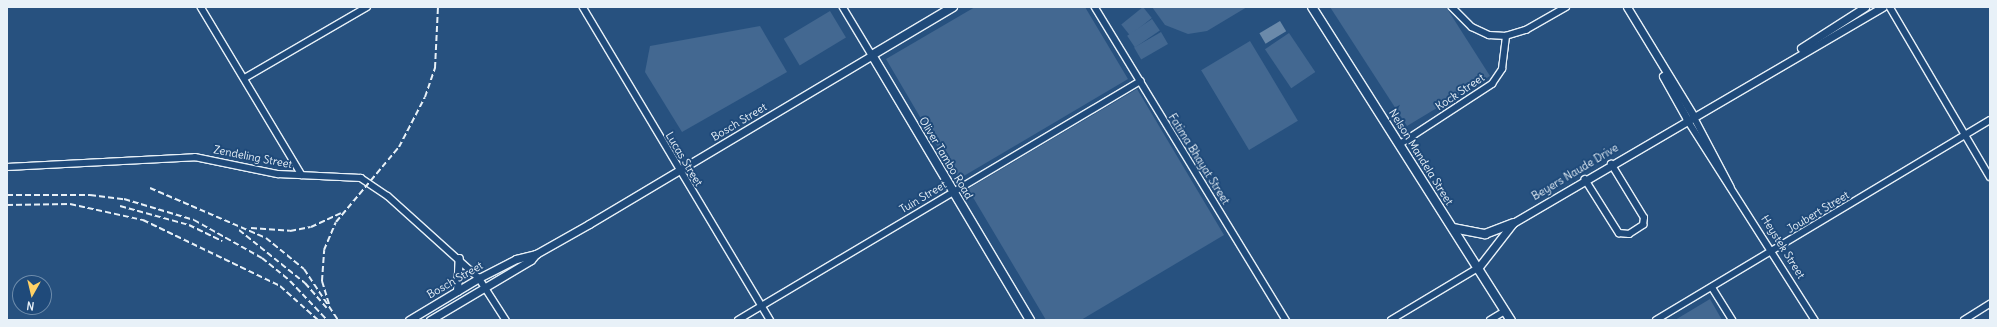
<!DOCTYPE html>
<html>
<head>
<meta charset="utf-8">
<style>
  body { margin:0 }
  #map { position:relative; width:1997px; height:327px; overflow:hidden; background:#27517f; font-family:Delius,sans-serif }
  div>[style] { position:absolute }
  .green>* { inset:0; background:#436891; transform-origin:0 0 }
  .water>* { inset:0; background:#6b8aaa; transform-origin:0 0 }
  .roads { filter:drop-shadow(1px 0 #e8f1f8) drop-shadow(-1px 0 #e8f1f8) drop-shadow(0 1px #e8f1f8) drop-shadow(0 -1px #e8f1f8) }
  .minor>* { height:5.5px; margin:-2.75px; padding:0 2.75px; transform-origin:2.75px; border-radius:2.75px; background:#1f4a7a }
  .tertiary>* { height:7px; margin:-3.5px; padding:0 3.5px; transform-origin:3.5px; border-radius:3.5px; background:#1f4a7a }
  .secondary>* { height:8px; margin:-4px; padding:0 4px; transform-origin:4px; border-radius:4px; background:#1f4a7a }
  .rail>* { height:2px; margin-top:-1px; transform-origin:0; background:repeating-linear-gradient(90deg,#e8f1f8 0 6px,transparent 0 9px) }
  span { translate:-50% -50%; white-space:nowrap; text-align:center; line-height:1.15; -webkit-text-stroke:4px #1f4a7a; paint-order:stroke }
  .street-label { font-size:11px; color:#e8f1f8 }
  .frame { position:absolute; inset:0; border:8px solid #e8f1f8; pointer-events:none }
  .north { position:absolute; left:12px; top:275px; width:40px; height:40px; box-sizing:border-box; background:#1f4a7a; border:1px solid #6f8dac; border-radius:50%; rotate:188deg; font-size:11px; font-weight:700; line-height:16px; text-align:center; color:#e8f1f8 }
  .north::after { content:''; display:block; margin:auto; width:14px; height:18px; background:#ffd166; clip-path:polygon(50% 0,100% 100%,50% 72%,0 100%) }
</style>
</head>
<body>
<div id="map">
  <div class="green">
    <div style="clip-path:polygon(975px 7px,1085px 7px,1128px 79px,957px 180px,886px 59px)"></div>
    <div style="left:1143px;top:7px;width:14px;height:28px;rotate:51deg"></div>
    <div style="clip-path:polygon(1152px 7px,1247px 7px,1207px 31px,1188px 34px,1165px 25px)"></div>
    <div style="clip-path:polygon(1330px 7px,1446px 7px,1490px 76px,1407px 126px)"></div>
    <div style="left:830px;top:11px;width:31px;height:54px;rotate:59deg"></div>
    <div style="left:1152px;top:19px;width:14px;height:30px;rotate:56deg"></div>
    <div style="clip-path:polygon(760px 26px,787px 72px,682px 132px,645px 72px,650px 46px)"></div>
    <div style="left:1161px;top:32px;width:14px;height:31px;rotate:60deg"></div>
    <div style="left:1289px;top:33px;width:47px;height:29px;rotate:56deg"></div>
    <div style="left:1250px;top:41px;width:93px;height:57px;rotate:59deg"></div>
    <div style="clip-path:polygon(1137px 89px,1224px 235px,1081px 320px,1046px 320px,968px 189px)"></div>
    <div style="clip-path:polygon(1710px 299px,1722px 320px,1675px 320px)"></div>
  </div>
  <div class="water">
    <div style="left:1280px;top:21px;width:12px;height:24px;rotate:59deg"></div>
  </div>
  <div class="roads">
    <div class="minor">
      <div style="left:201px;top:7px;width:196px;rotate:59deg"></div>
      <div style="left:583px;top:7px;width:365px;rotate:59.1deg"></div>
      <div style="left:843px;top:7px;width:56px;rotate:58.9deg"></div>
      <div style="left:1095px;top:7px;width:367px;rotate:58.6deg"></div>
      <div style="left:1452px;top:7px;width:28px;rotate:45deg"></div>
      <div style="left:1472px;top:27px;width:19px;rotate:25deg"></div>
      <div style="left:1489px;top:35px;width:17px;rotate:3deg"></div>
      <div style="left:1890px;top:7px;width:197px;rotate:59.5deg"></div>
      <div style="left:245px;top:78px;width:141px;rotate:-30.2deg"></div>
      <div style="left:1693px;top:115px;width:81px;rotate:62.2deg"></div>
      <div style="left:1687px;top:119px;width:238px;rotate:57.5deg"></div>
      <div style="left:1400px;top:144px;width:110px;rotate:-33.1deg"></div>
      <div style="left:1492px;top:84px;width:18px;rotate:-56deg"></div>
      <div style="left:1502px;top:69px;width:33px;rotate:-83deg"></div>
      <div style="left:1506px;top:36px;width:21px;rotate:-17deg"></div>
      <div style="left:1526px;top:30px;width:46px;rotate:-29.9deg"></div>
      <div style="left:7px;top:167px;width:188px;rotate:-3deg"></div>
      <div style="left:195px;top:157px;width:85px;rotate:11.6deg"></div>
      <div style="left:278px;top:174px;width:83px;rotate:2.8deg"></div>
      <div style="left:361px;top:178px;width:32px;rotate:34deg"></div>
      <div style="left:388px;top:196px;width:122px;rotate:42deg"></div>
      <div style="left:479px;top:278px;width:50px;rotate:57.3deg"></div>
      <div style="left:1585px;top:179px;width:64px;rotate:57.8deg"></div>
      <div style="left:1619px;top:233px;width:10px;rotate:6deg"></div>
      <div style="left:1629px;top:234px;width:17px;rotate:-33deg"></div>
      <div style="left:1643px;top:225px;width:7px;rotate:-82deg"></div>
      <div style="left:1644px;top:218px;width:63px;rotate:-121.4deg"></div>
      <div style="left:1712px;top:287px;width:39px;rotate:58deg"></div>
      <div style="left:738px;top:320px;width:468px;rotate:-30.7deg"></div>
      <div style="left:1391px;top:320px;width:101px;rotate:-30.9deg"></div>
      <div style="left:1490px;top:320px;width:17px;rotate:-31deg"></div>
      <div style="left:1656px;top:320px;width:389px;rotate:-30.9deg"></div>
      <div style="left:1964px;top:320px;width:31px;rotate:-32deg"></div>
    </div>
    <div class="tertiary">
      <div style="left:1627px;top:7px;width:127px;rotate:58.6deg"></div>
      <div style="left:1801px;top:48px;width:76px;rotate:-32.6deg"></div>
      <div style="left:1663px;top:76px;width:49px;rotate:60.8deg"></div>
      <div style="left:1478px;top:268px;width:57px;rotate:-52.1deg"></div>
      <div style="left:1513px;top:223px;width:428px;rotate:-30.3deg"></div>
      <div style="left:457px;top:291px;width:33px;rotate:-87deg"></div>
      <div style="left:409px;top:320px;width:82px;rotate:-31deg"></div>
      <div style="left:479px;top:278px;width:42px;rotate:-27.2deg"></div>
      <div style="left:516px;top:259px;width:21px;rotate:-14deg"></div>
      <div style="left:536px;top:254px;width:61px;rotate:-29.5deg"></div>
      <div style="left:589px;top:224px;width:330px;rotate:-30.8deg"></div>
      <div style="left:430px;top:320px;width:117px;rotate:-30.7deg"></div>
      <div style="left:531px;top:260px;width:8px;rotate:-50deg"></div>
    </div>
    <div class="secondary">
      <div style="left:953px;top:7px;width:94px;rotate:149.3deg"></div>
      <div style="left:872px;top:55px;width:309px;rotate:59.2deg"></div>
      <div style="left:1312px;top:7px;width:371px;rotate:57.6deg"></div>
      <div style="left:1453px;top:228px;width:33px;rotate:11deg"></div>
      <div style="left:1485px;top:234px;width:30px;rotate:-21deg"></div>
    </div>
  </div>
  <div class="rail">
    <div style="left:150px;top:188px;width:126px;rotate:23.3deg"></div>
    <div style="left:266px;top:238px;width:49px;rotate:39.2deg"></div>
    <div style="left:304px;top:269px;width:61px;rotate:56.3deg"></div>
    <div style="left:7px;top:195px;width:83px"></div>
    <div style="left:90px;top:195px;width:34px;rotate:7deg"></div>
    <div style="left:124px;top:199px;width:73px;rotate:16.7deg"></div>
    <div style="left:194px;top:220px;width:78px;rotate:29.2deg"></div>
    <div style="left:262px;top:258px;width:36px;rotate:39deg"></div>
    <div style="left:290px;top:281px;width:54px;rotate:46.5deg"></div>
    <div style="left:7px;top:205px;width:63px;rotate:-0.9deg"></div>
    <div style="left:70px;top:204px;width:75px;rotate:12.4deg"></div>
    <div style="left:143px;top:220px;width:152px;rotate:25.7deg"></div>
    <div style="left:280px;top:286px;width:51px;rotate:41.8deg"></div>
    <div style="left:120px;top:206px;width:72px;rotate:15.4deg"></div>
    <div style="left:189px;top:225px;width:37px;rotate:26deg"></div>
    <div style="left:251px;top:228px;width:39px;rotate:4deg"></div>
    <div style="left:290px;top:231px;width:21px;rotate:-11deg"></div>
    <div style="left:311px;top:227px;width:33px;rotate:-25deg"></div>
    <div style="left:239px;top:230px;width:85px;rotate:38.8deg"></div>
    <div style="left:305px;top:283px;width:33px;rotate:49deg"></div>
    <div style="left:329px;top:304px;width:24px;rotate:-107deg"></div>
    <div style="left:322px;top:281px;width:31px;rotate:-86deg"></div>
    <div style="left:324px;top:250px;width:30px;rotate:-67deg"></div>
    <div style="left:336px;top:222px;width:98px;rotate:-50deg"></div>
    <div style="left:399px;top:147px;width:56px;rotate:-62.5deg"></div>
    <div style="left:425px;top:97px;width:31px;rotate:-71deg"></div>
    <div style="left:435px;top:68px;width:61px;rotate:-87.2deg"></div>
  </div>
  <div class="street-label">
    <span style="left:1460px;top:92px;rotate:-34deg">Kock Street</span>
    <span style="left:739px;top:122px;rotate:-31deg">Bosch Street</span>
    <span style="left:253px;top:157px;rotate:11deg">Zendeling Street</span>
    <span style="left:1421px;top:157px;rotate:58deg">Nelson Mandela Street</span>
    <span style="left:946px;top:158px;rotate:59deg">Oliver Tambo Road</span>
    <span style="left:684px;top:159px;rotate:59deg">Lucas Street</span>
    <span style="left:1199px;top:159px;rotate:58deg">Fatima Bhayat Street</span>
    <span style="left:1575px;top:172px;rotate:-31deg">Beyers Naude Drive</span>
    <span style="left:923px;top:197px;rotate:-31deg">Tuin Street</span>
    <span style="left:1818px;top:212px;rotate:-31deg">Joubert Street</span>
    <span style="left:1783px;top:247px;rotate:58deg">Heystek Street</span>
    <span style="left:455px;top:280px;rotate:-30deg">Bosch Street</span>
  </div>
  <div class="frame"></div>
  <div class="north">N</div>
</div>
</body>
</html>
